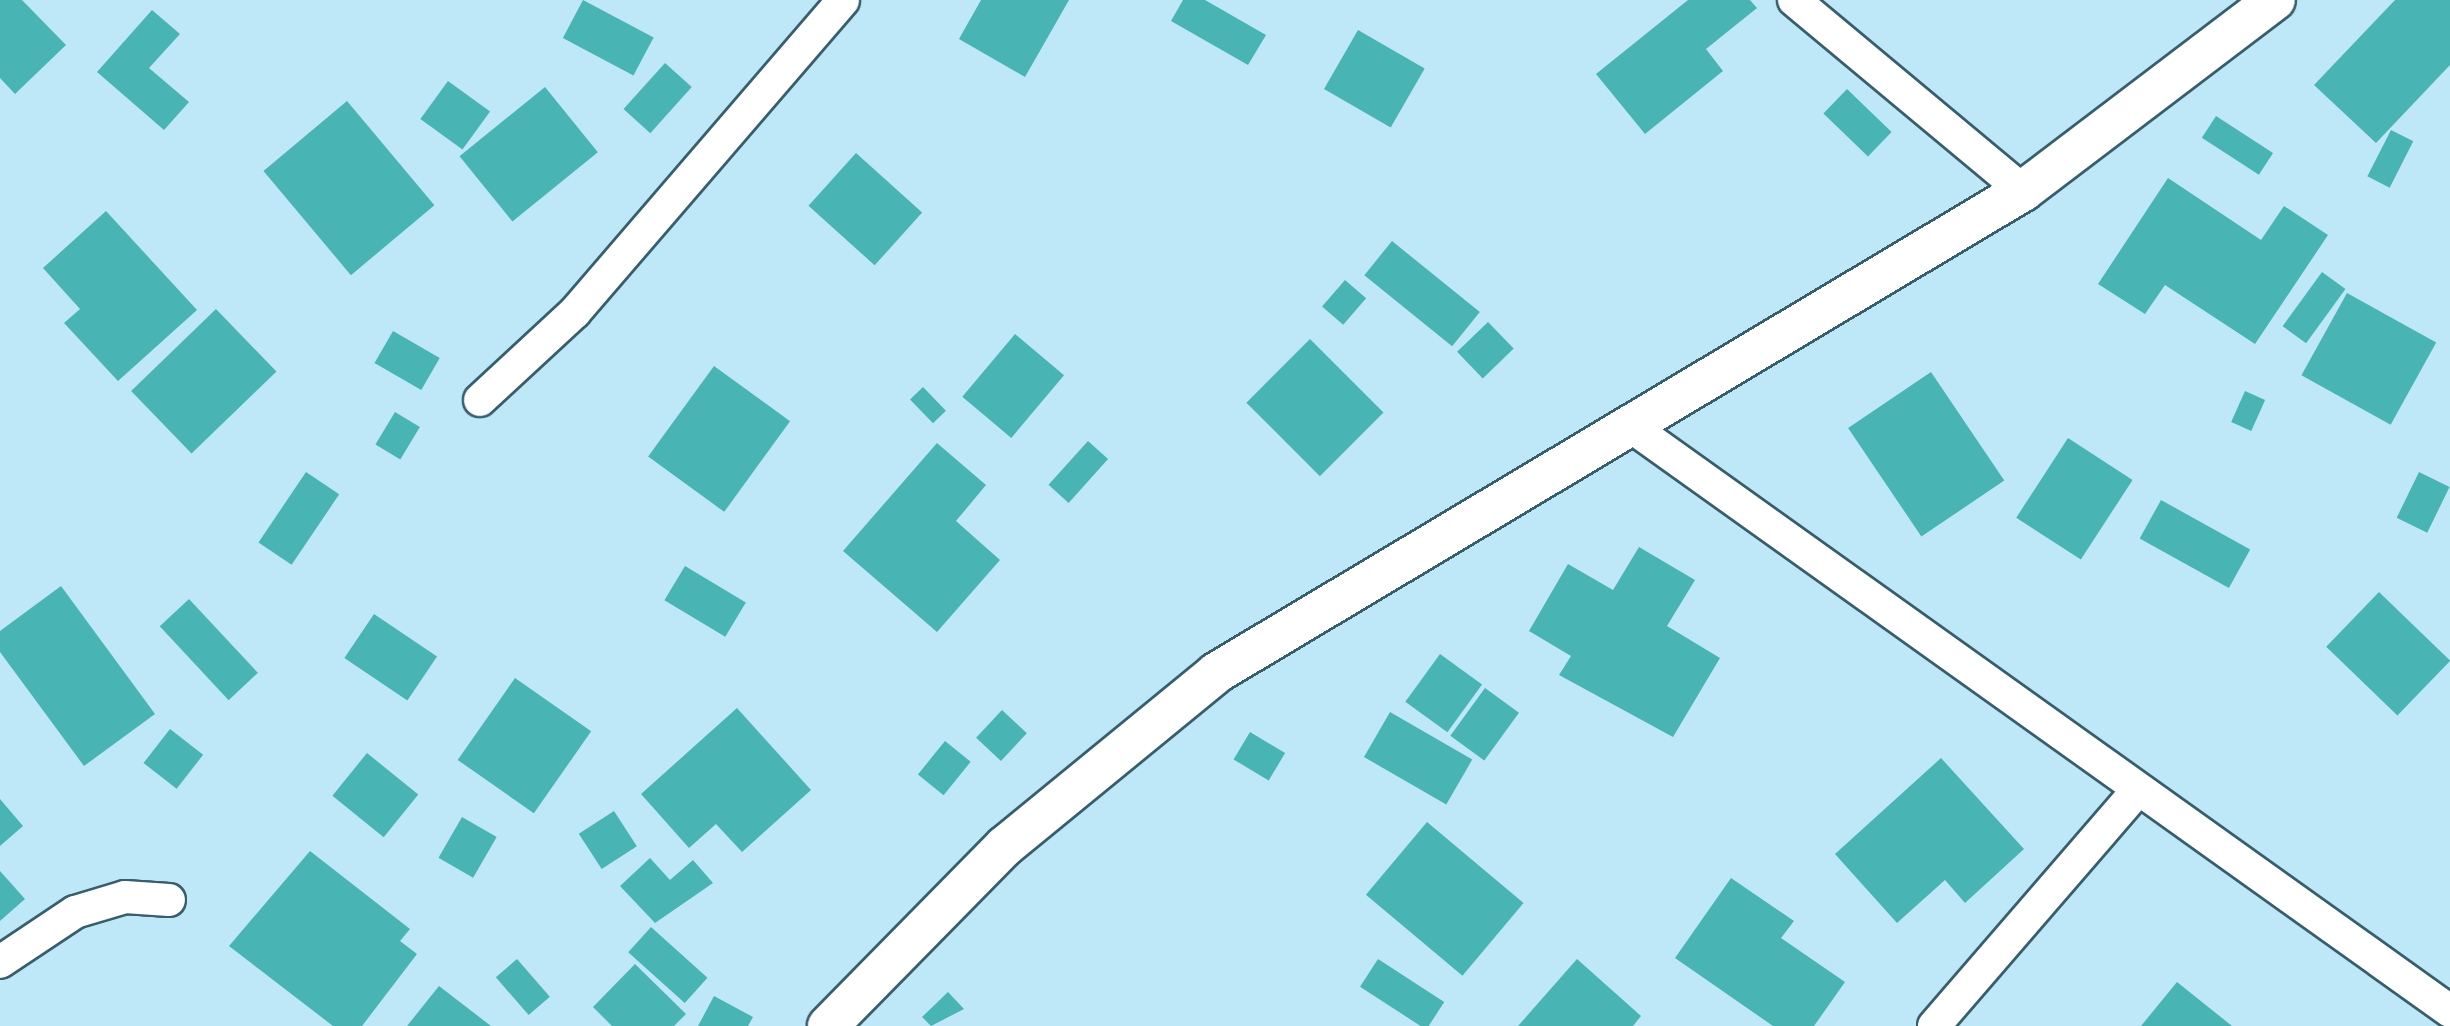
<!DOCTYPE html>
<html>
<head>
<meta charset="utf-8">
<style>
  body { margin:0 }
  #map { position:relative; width:2450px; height:1026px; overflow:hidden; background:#bee8f8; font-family:"Golos Text",sans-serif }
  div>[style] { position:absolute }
  .building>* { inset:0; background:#49b4b4; transform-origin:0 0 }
  .roads { filter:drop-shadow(2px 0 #385e6c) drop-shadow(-2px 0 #385e6c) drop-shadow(0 2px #385e6c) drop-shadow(0 -2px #385e6c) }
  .minor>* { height:32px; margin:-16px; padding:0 16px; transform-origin:16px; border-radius:16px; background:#fff }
  .tertiary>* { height:40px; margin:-20px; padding:0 20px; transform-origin:20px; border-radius:20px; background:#fff }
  span { translate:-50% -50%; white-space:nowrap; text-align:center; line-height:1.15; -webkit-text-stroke:8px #fff; paint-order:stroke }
</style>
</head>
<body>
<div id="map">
  <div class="building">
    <div style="clip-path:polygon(0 0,22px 0,66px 45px,15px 94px,0 78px)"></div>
    <div style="left:583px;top:0;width:80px;height:43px;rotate:28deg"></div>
    <div style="clip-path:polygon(981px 0,1069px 0,1025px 77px,959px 39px)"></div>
    <div style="clip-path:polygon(1183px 0,1205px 0,1266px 35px,1248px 65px,1171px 21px)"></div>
    <div style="clip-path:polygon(1688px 0,1750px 0,1757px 8px,1706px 49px,1723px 71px,1645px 134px,1596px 74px)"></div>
    <div style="clip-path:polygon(2395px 0,2450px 0,2450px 65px,2376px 143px,2314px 85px)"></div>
    <div style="clip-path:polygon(152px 10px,180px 34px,149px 68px,189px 102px,164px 130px,97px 72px)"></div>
    <div style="left:1358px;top:30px;width:77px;height:68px;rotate:30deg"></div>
    <div style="left:665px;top:63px;width:36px;height:62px;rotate:42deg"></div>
    <div style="left:448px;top:81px;width:52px;height:47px;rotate:36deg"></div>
    <div style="left:545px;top:87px;width:84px;height:110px;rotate:51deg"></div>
    <div style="left:1847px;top:89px;width:62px;height:34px;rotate:44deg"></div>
    <div style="left:347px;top:101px;width:136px;height:109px;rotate:50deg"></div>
    <div style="left:2216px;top:116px;width:68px;height:26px;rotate:33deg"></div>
    <div style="left:2391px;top:130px;width:25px;height:52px;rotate:27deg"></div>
    <div style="left:856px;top:153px;width:89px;height:71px;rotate:42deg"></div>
    <div style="clip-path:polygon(2168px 178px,2261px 240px,2284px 206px,2328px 235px,2255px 344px,2165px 285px,2145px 314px,2098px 284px)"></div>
    <div style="clip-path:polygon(106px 211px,197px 310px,118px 381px,64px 323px,80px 309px,43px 268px)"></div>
    <div style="left:1392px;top:241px;width:113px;height:44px;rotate:39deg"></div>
    <div style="left:2322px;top:272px;width:29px;height:67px;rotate:36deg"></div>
    <div style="left:1345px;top:280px;width:28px;height:35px;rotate:41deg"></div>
    <div style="left:2347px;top:293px;width:102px;height:94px;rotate:29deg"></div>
    <div style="left:216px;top:309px;width:87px;height:118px;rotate:46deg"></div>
    <div style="left:1488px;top:322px;width:37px;height:43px;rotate:46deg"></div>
    <div style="left:393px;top:331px;width:54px;height:37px;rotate:30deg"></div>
    <div style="left:1015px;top:334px;width:64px;height:82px;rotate:40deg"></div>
    <div style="left:1310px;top:339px;width:104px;height:90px;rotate:45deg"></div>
    <div style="left:714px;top:366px;width:94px;height:112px;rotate:36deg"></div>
    <div style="left:1931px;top:372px;width:131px;height:100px;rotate:56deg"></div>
    <div style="left:923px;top:387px;width:33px;height:18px;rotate:46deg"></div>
    <div style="left:2245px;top:391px;width:22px;height:34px;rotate:24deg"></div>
    <div style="left:395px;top:412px;width:29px;height:38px;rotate:31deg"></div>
    <div style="left:2068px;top:438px;width:77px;height:95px;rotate:33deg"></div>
    <div style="left:1088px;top:441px;width:27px;height:59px;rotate:42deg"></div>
    <div style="clip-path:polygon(937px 443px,986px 485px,956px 521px,1000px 560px,937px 632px,843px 551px)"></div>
    <div style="left:306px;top:472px;width:40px;height:85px;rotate:34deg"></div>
    <div style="left:2419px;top:472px;width:34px;height:51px;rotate:26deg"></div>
    <div style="left:2161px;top:500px;width:102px;height:44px;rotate:29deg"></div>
    <div style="clip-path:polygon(1639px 547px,1695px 580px,1667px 626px,1720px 658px,1673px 737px,1559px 675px,1571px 656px,1529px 631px,1568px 564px,1613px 590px)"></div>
    <div style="left:685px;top:566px;width:71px;height:40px;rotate:31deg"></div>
    <div style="clip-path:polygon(61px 586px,155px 714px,84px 766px,0 652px,0 631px)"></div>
    <div style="left:2379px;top:592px;width:99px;height:76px;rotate:44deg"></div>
    <div style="left:189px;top:599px;width:101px;height:40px;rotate:47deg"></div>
    <div style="left:374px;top:614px;width:76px;height:53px;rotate:34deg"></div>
    <div style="left:1440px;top:654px;width:52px;height:59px;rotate:36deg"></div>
    <div style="left:515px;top:678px;width:93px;height:100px;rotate:35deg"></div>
    <div style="left:1485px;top:688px;width:42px;height:59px;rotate:36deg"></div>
    <div style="clip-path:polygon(737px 708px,811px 790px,742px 852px,716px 824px,689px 848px,641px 794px)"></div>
    <div style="left:1002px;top:710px;width:34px;height:38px;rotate:43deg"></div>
    <div style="left:1390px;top:712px;width:95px;height:52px;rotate:30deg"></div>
    <div style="left:170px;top:729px;width:42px;height:43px;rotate:38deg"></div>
    <div style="left:1250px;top:732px;width:41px;height:32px;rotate:31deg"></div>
    <div style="left:945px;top:741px;width:33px;height:43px;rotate:39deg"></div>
    <div style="left:367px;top:753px;width:66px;height:55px;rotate:39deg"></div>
    <div style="clip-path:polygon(1941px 758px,2024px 849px,1965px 903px,1945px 880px,1897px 923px,1835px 854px)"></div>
    <div style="clip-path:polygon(0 799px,23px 826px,0 846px)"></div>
    <div style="left:614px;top:811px;width:42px;height:42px;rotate:57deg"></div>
    <div style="left:462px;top:817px;width:40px;height:47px;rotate:30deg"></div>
    <div style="left:1427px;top:822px;width:126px;height:95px;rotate:40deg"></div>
    <div style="clip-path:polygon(310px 851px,410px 929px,400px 941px,417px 954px,362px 1026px,333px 1026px,229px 946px)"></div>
    <div style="clip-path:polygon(650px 858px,670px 880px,693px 860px,713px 883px,655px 923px,620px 886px)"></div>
    <div style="clip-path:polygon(0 871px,25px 899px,0 921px)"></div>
    <div style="clip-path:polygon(1731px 878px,1794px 921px,1781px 938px,1845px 982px,1814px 1026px,1773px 1026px,1675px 958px)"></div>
    <div style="left:651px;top:927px;width:76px;height:34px;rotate:42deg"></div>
    <div style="left:517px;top:959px;width:50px;height:28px;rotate:49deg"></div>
    <div style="left:1378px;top:959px;width:79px;height:33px;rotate:33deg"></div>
    <div style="clip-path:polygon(1577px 959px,1641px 1016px,1633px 1026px,1518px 1026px)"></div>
    <div style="clip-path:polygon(635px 964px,686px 1014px,674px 1026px,612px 1026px,593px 1007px)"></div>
    <div style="clip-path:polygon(2177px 982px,2232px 1026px,2141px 1026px)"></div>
    <div style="clip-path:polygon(439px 986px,491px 1026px,407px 1026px)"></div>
    <div style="clip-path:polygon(948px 992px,964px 1009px,931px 1026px,922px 1017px)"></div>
    <div style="clip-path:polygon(714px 996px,753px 1017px,748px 1026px,698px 1026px)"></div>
  </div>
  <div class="roads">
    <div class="minor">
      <div style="left:1794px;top:0;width:298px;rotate:39.8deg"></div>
      <div style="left:480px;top:400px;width:129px;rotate:-42.8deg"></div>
      <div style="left:575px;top:312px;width:411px;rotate:-49.3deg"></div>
      <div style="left:1629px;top:425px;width:1009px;rotate:35.52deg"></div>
      <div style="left:0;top:962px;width:90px;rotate:-33.7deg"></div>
      <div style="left:75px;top:912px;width:52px;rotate:-16.7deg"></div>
      <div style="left:125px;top:897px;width:44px;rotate:3.9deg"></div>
      <div style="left:1934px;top:1026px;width:308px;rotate:-49.2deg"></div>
    </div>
    <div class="tertiary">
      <div style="left:828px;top:1026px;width:252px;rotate:-45.5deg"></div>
      <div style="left:1005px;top:846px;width:273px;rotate:-39.3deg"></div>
      <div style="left:1216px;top:673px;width:940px;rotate:-30.85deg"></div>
      <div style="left:2023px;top:191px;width:316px;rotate:-37.2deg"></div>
    </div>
  </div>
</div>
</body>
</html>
